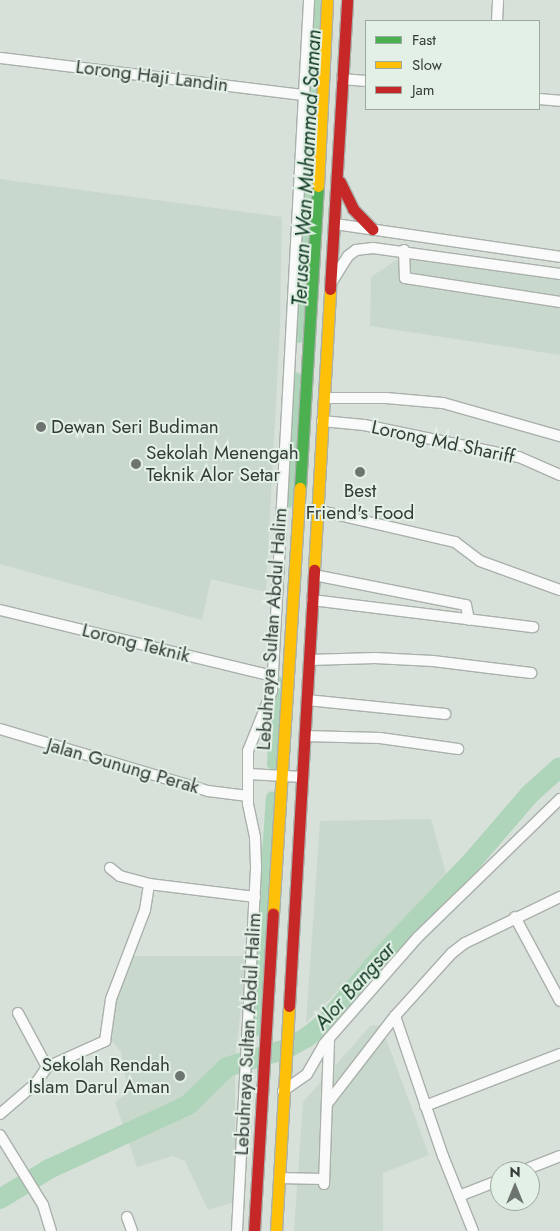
<!DOCTYPE html>
<html>
<head>
<meta charset="utf-8">
<style>
  body { margin:0 }
  #map { position:relative; width:560px; height:1231px; overflow:hidden; background:#d8e0da; font-family:Jost,sans-serif }
  div>[style] { position:absolute }
  .built>* { inset:0; background:#c9d8cd }
  .canal>* { height:11px; margin:-5.5px; padding:0 5.5px; transform-origin:5.5px; border-radius:5.5px; background:#aed5ba }
  .river>* { height:20px; margin:-10px; padding:0 10px; transform-origin:10px; border-radius:10px; background:#aed5ba }
  .roads { filter:drop-shadow(1px 0 #aab0ab) drop-shadow(-1px 0 #aab0ab) drop-shadow(0 1px #aab0ab) drop-shadow(0 -1px #aab0ab) }
  .street>* { height:10px; margin:-5px; padding:0 5px; transform-origin:5px; border-radius:5px; background:#f9faf9 }
  .fast>* { height:11px; margin:-5.5px; padding:0 5.5px; transform-origin:5.5px; border-radius:5.5px; background:#4caf50 }
  .slow>* { height:11px; margin:-5.5px; padding:0 5.5px; transform-origin:5.5px; border-radius:5.5px; background:#ffc107 }
  .jam>* { height:11px; margin:-5.5px; padding:0 5.5px; transform-origin:5.5px; border-radius:5.5px; background:#c62828 }
  .dots>* { width:14px; height:14px; translate:-50% -50%; box-sizing:border-box; border:2px solid #e2f0e6; border-radius:50% }
  span { translate:-50% -50%; white-space:nowrap; text-align:center; line-height:1.15; -webkit-text-stroke:4px #e2f0e6; paint-order:stroke }
  .street-label { font-size:19px; color:#353b37 }
  .poi-label { font-size:19px; color:#353b37 }
  .left { translate:0 -50%; text-align:left }
  .right { translate:-100% -50%; text-align:right }
  .water-label { font-size:20px; color:#09331c; font-style:italic }
  .legend { position:absolute; left:365px; top:20px; width:175px; height:90px; box-sizing:border-box; background:#e2f0e6; border:1px solid #9da8a0; margin:0; padding:6px 9px; list-style:none; font-size:15px; color:#353b37 }
  .legend li { display:flex; align-items:center; gap:10px; height:25px }
  .legend b { width:25px; border:1px solid #9da8a0 }
  .north { position:absolute; left:490px; top:1161px; width:50px; height:50px; box-sizing:border-box; background:#e2f0e6; border:1px solid #9da8a0; border-radius:50%; rotate:0deg; font-size:14px; font-weight:700; line-height:20px; text-align:center; color:#353b37 }
  .north::after { content:''; display:block; margin:auto; width:18px; height:22px; background:#6e7570; clip-path:polygon(50% 0,100% 100%,50% 72%,0 100%) }
</style>
</head>
<body>
<div id="map">
  <div class="built">
    <div style="clip-path:polygon(0 179px,282px 217px,280px 324px,266px 592px,211px 579px,202px 620px,0 564px)"></div>
    <div style="clip-path:polygon(418px 257px,560px 279px,560px 355px,370px 326px,371px 277px,396px 260px)"></div>
    <div style="clip-path:polygon(431px 819px,448px 880px,306px 1023px,320px 821px)"></div>
    <div style="clip-path:polygon(136px 956px,247px 956px,235px 1060px,235px 1202px,208px 1210px,185px 1161px,173px 1156px,137px 1167px,115px 1102px,128px 1093px,121px 1052px,110px 1039px,118px 977px,129px 957px)"></div>
    <div style="clip-path:polygon(381px 1025px,429px 1155px,383px 1173px,383px 1231px,294px 1231px,303px 1102px,370px 1026px)"></div>
  </div>
  <div class="canal">
    <div style="left:298px;top:337px;width:338px;rotate:-86.8deg"></div>
    <div style="left:287px;top:502px;width:125px;rotate:-86.3deg"></div>
    <div style="left:272px;top:764px;width:84px;rotate:-87.3deg"></div>
    <div style="left:255px;top:1030px;width:234px;rotate:-86.1deg"></div>
  </div>
  <div class="river">
    <div style="left:0;top:1199px;width:57px;rotate:-31.5deg"></div>
    <div style="left:49px;top:1169px;width:153px;rotate:-24.7deg"></div>
    <div style="left:188px;top:1105px;width:54px;rotate:-44.3deg"></div>
    <div style="left:227px;top:1067px;width:62px;rotate:-17deg"></div>
    <div style="left:286px;top:1049px;width:23px;rotate:-29deg"></div>
    <div style="left:306px;top:1038px;width:27px;rotate:-39deg"></div>
    <div style="left:327px;top:1021px;width:82px;rotate:-49.9deg"></div>
    <div style="left:380px;top:958px;width:135px;rotate:-46.5deg"></div>
    <div style="left:473px;top:860px;width:87px;rotate:-49.2deg"></div>
    <div style="left:530px;top:794px;width:40px;rotate:-42deg"></div>
  </div>
  <div class="roads">
    <div class="street">
      <div style="left:497px;top:21px;width:21px;rotate:-87deg"></div>
      <div style="left:1px;top:58px;width:304px;rotate:7deg"></div>
      <div style="left:342px;top:79px;width:24px;rotate:5deg"></div>
      <div style="left:539px;top:99px;width:21px;rotate:5deg"></div>
      <div style="left:335px;top:224px;width:227px;rotate:8.3deg"></div>
      <div style="left:404px;top:250px;width:28px;rotate:88deg"></div>
      <div style="left:405px;top:278px;width:157px;rotate:8.8deg"></div>
      <div style="left:333px;top:280px;width:28px;rotate:-58deg"></div>
      <div style="left:348px;top:256px;width:10px;rotate:-37deg"></div>
      <div style="left:356px;top:250px;width:17px;rotate:-7deg"></div>
      <div style="left:373px;top:248px;width:189px;rotate:7.9deg"></div>
      <div style="left:324px;top:398px;width:62px"></div>
      <div style="left:386px;top:398px;width:57px;rotate:5deg"></div>
      <div style="left:443px;top:403px;width:122px;rotate:15.8deg"></div>
      <div style="left:322px;top:421px;width:42px;rotate:5.4deg"></div>
      <div style="left:364px;top:425px;width:158px;rotate:11.7deg"></div>
      <div style="left:519px;top:457px;width:45px;rotate:23.7deg"></div>
      <div style="left:317px;top:510px;width:142px;rotate:13.1deg"></div>
      <div style="left:455px;top:542px;width:31px;rotate:37deg"></div>
      <div style="left:480px;top:561px;width:85px;rotate:19.9deg"></div>
      <div style="left:314px;top:575px;width:155px;rotate:11.2deg"></div>
      <div style="left:466px;top:605px;width:15px;rotate:79deg"></div>
      <div style="left:312px;top:600px;width:223px;rotate:7deg"></div>
      <div style="left:0;top:610px;width:281px;rotate:13.6deg"></div>
      <div style="left:309px;top:660px;width:66px;rotate:-1.7deg"></div>
      <div style="left:375px;top:658px;width:58px;rotate:3deg"></div>
      <div style="left:433px;top:661px;width:99px;rotate:7deg"></div>
      <div style="left:307px;top:700px;width:139px;rotate:5.8deg"></div>
      <div style="left:0;top:729px;width:217px;rotate:16.6deg"></div>
      <div style="left:208px;top:791px;width:40px;rotate:7.1deg"></div>
      <div style="left:305px;top:736px;width:75px;rotate:1.5deg"></div>
      <div style="left:380px;top:738px;width:79px;rotate:8deg"></div>
      <div style="left:248px;top:774px;width:55px;rotate:3.1deg"></div>
      <div style="left:110px;top:868px;width:13px;rotate:39deg"></div>
      <div style="left:120px;top:876px;width:30px;rotate:15deg"></div>
      <div style="left:149px;top:884px;width:107px;rotate:7deg"></div>
      <div style="left:515px;top:917px;width:95px;rotate:61.8deg"></div>
      <div style="left:18px;top:1013px;width:61px;rotate:61.8deg"></div>
      <div style="left:395px;top:1016px;width:148px;rotate:71.1deg"></div>
      <div style="left:443px;top:1156px;width:81px;rotate:68.2deg"></div>
      <div style="left:283px;top:1091px;width:29px;rotate:-35deg"></div>
      <div style="left:307px;top:1074px;width:34px;rotate:-60deg"></div>
      <div style="left:324px;top:1044px;width:142px;rotate:-48.7deg"></div>
      <div style="left:418px;top:937px;width:198px;rotate:-44.2deg"></div>
      <div style="left:327px;top:1104px;width:111px;rotate:-52.3deg"></div>
      <div style="left:395px;top:1016px;width:85px;rotate:-47.9deg"></div>
      <div style="left:452px;top:953px;width:16px;rotate:-38deg"></div>
      <div style="left:465px;top:943px;width:106px;rotate:-25.8deg"></div>
      <div style="left:425px;top:1106px;width:145px;rotate:-21.1deg"></div>
      <div style="left:0;top:1114px;width:48px;rotate:-40.7deg"></div>
      <div style="left:36px;top:1083px;width:19px;rotate:-55deg"></div>
      <div style="left:47px;top:1067px;width:64px;rotate:-24.1deg"></div>
      <div style="left:105px;top:1041px;width:42px;rotate:-81.9deg"></div>
      <div style="left:111px;top:999px;width:95px;rotate:-69.1deg"></div>
      <div style="left:145px;top:910px;width:26px;rotate:-81deg"></div>
      <div style="left:0;top:1135px;width:82px;rotate:58.4deg"></div>
      <div style="left:43px;top:1205px;width:27px;rotate:73deg"></div>
      <div style="left:522px;top:1171px;width:41px;rotate:-21.5deg"></div>
      <div style="left:279px;top:1178px;width:45px;rotate:1.3deg"></div>
      <div style="left:324px;top:1184px;width:146px;rotate:-88deg"></div>
      <div style="left:459px;top:1196px;width:44px;rotate:-21.3deg"></div>
      <div style="left:127px;top:1217px;width:15px;rotate:70deg"></div>
      <div style="left:237px;top:1231px;width:365px;rotate:-87deg"></div>
      <div style="left:256px;top:866px;width:29px;rotate:-92deg"></div>
      <div style="left:255px;top:837px;width:34px;rotate:-102deg"></div>
      <div style="left:248px;top:804px;width:53px;rotate:-90deg"></div>
      <div style="left:248px;top:751px;width:65px;rotate:-68.2deg"></div>
      <div style="left:272px;top:691px;width:692px;rotate:-86.93deg"></div>
    </div>
    <div class="fast">
      <div style="left:300px;top:488px;width:303px;rotate:-86.6deg"></div>
    </div>
    <div class="slow">
      <div style="left:318px;top:186px;width:186px;rotate:-87.2deg"></div>
      <div style="left:314px;top:570px;width:281px;rotate:-86.7deg"></div>
      <div style="left:273px;top:914px;width:427px;rotate:-86.4deg"></div>
      <div style="left:276px;top:1231px;width:225px;rotate:-86.7deg"></div>
    </div>
    <div class="jam">
      <div style="left:340px;top:182px;width:30px;rotate:64deg"></div>
      <div style="left:353px;top:209px;width:28px;rotate:46deg"></div>
      <div style="left:330px;top:289px;width:289px;rotate:-86.6deg"></div>
      <div style="left:289px;top:1006px;width:437px;rotate:-86.7deg"></div>
      <div style="left:254px;top:1231px;width:318px;rotate:-86.6deg"></div>
    </div>
  </div>
  <div class="dots">
    <div style="left:41px;top:427px;background:#6e7570"></div>
    <div style="left:136px;top:464px;background:#6e7570"></div>
    <div style="left:360px;top:472px;background:#6e7570"></div>
    <div style="left:180px;top:1076px;background:#6e7570"></div>
  </div>
  <div class="street-label">
    <span style="left:152px;top:76px;rotate:7deg">Lorong Haji Landin</span>
    <span style="left:443px;top:442px;rotate:12deg">Lorong Md Shariff</span>
    <span style="left:272px;top:629px;rotate:-86deg">Lebuhraya Sultan Abdul Halim</span>
    <span style="left:136px;top:643px;rotate:14deg">Lorong Teknik</span>
    <span style="left:123px;top:766px;rotate:16deg">Jalan Gunung Perak</span>
    <span style="left:248px;top:1034px;rotate:-87deg">Lebuhraya Sultan Abdul Halim</span>
  </div>
  <div class="poi-label">
    <span class="left" style="left:51px;top:427px">Dewan Seri Budiman</span>
    <span class="left" style="left:146px;top:464px">Sekolah Menengah<br>Teknik Alor Setar</span>
    <span style="left:360px;top:502px">Best<br>Friend's Food</span>
    <span class="right" style="left:170px;top:1076px">Sekolah Rendah<br>Islam Darul Aman</span>
  </div>
  <div class="water-label">
    <span style="left:307px;top:168px;rotate:-87deg">Terusan Wan Muhammad Saman</span>
    <span style="left:355px;top:986px;rotate:-48deg">Alor Bangsar</span>
  </div>
  <ul class="legend">
  <li><b style="height:6px;background:#4caf50"></b>Fast</li>
  <li><b style="height:6px;background:#ffc107"></b>Slow</li>
  <li><b style="height:6px;background:#c62828"></b>Jam</li>
  </ul>
  <div class="north">N</div>
</div>
</body>
</html>
